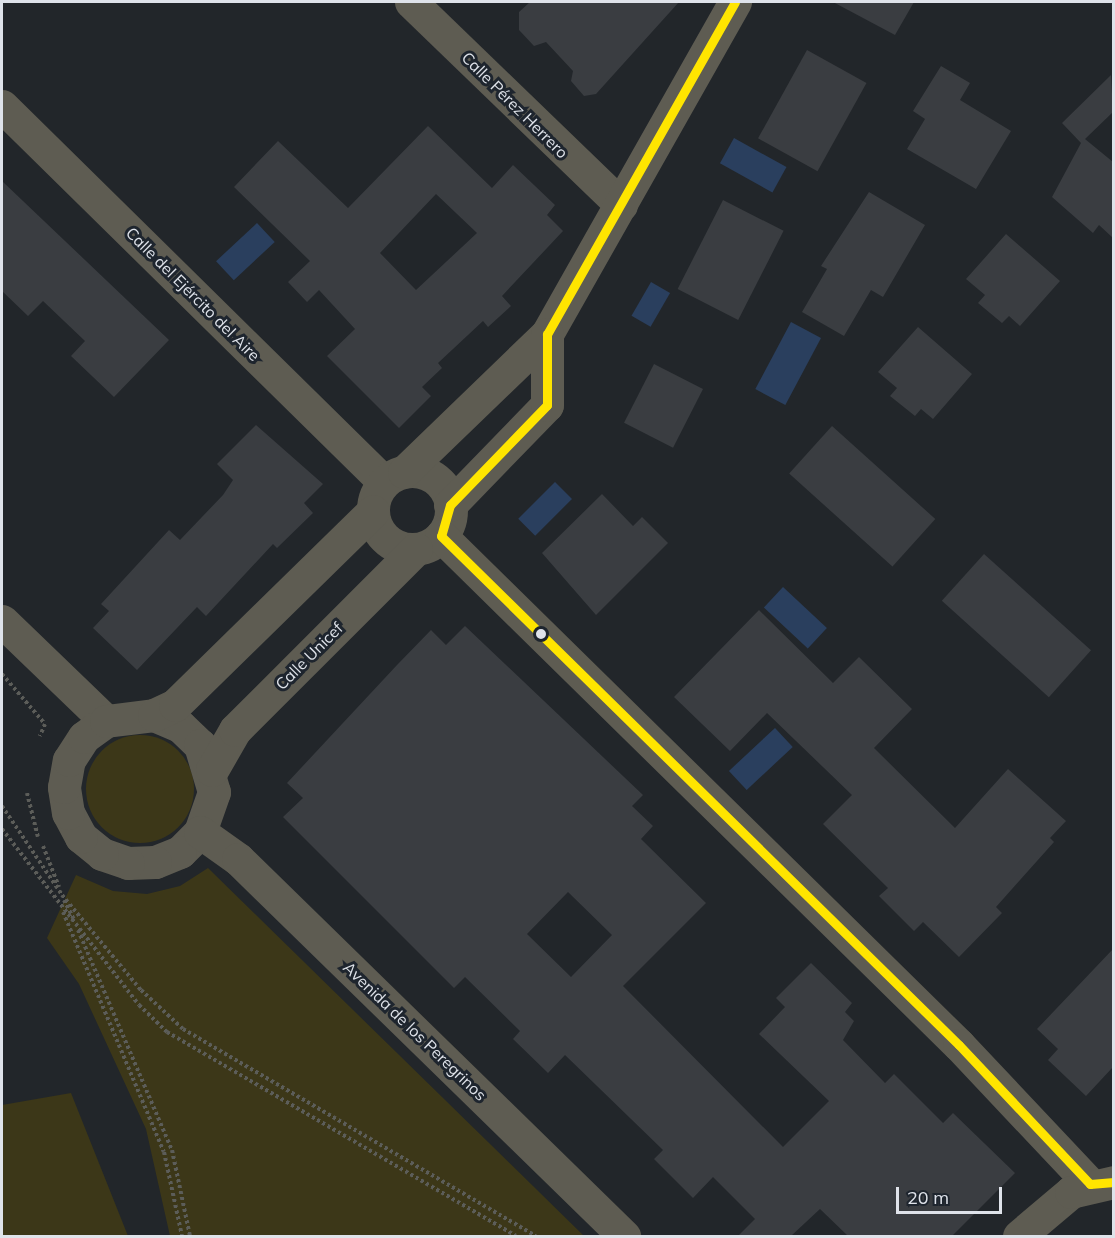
<!DOCTYPE html>
<html>
<head>
<meta charset="utf-8">
<style>
  body { margin:0 }
  #map { position:relative; width:1115px; height:1238px; overflow:hidden; background:#22262a; font-family:Mulish,sans-serif }
  div>[style] { position:absolute }
  .green>* { inset:0; background:#3c3718 }
  .round { border-radius:50% }
  .water>* { inset:0; background:#2a3f5e; transform-origin:0 0 }
  .building>* { inset:0; background:#3a3d41; transform-origin:0 0 }
  .path>* { height:4px; margin-top:-2px; transform-origin:0; background:repeating-linear-gradient(90deg,#5c5d59 0 3px,transparent 0 6px) }
  .minor>* { height:33px; margin:-16.5px; padding:0 16.5px; transform-origin:16.5px; border-radius:16.5px; background:#5e5c52 }
  .minor>.ring { margin:-16.5px; padding:0; box-sizing:content-box; background:none; border:33px solid #5e5c52; border-radius:50% }
  .bus-1>* { height:9px; margin:-4.5px; padding:0 4.5px; transform-origin:4.5px; border-radius:4.5px; background:#ffe500 }
  .dots>* { width:16px; height:16px; translate:-50% -50%; box-sizing:border-box; border:3px solid #1e252e; border-radius:50% }
  span { translate:-50% -50%; white-space:nowrap; text-align:center; line-height:1.15; -webkit-text-stroke:6px #1e252e; paint-order:stroke }
  .street-label { font-size:16px; color:#dfe3ea }
  .frame { position:absolute; inset:0; border:3px solid #dfe3ea; pointer-events:none }
  .scale { position:absolute; left:896px; top:1187px; width:106px; height:27px; box-sizing:border-box; border:3px solid #dfe3ea; border-top:0; padding-left:8px; font-size:18px; line-height:21px; white-space:nowrap; color:#dfe3ea; -webkit-text-stroke:4px #1e252e; paint-order:stroke }
</style>
</head>
<body>
<div id="map">
  <div class="green">
    <div class="round" style="left:86px;top:735px;width:108px;height:108px"></div>
    <div style="clip-path:polygon(208px 868px,584px 1236px,170px 1236px,146px 1129px,79px 984px,47px 938px,76px 875px,113px 891px,147px 894px,180px 886px)"></div>
    <div style="clip-path:polygon(71px 1093px,128px 1236px,2px 1236px,2px 1105px)"></div>
  </div>
  <div class="water">
    <div style="left:734px;top:138px;width:60px;height:29px;rotate:29deg"></div>
    <div style="left:257px;top:223px;width:26px;height:56px;rotate:47deg"></div>
    <div style="left:651px;top:282px;width:22px;height:39px;rotate:30deg"></div>
    <div style="left:791px;top:322px;width:34px;height:76px;rotate:28deg"></div>
    <div style="left:555px;top:482px;width:24px;height:52px;rotate:45deg"></div>
    <div style="left:783px;top:587px;width:60px;height:28px;rotate:43deg"></div>
    <div style="left:775px;top:728px;width:26px;height:63px;rotate:47deg"></div>
  </div>
  <div class="building">
    <div style="clip-path:polygon(530px 2px,679px 2px,596px 94px,584px 96px,571px 81px,573px 71px,546px 42px,534px 46px,519px 30px,519px 12px)"></div>
    <div style="clip-path:polygon(833px 2px,914px 2px,895px 35px)"></div>
    <div style="left:807px;top:50px;width:68px;height:101px;rotate:29deg"></div>
    <div style="clip-path:polygon(941px 66px,970px 83px,960px 100px,1011px 131px,976px 189px,907px 149px,925px 119px,913px 111px)"></div>
    <div style="clip-path:polygon(1111px 75px,1113px 112px,1085px 139px,1113px 162px,1113px 238px,1099px 225px,1093px 233px,1052px 197px,1081px 143px,1062px 123px)"></div>
    <div style="clip-path:polygon(evenodd,428px 126px,492px 188px,513px 165px,555px 205px,547px 215px,563px 231px,502px 296px,511px 306px,488px 327px,483px 321px,438px 363px,442px 368px,422px 387px,431px 396px,399px 428px,327px 356px,355px 329px,319px 290px,307px 302px,288px 282px,310px 261px,234px 187px,278px 141px,348px 208px,428px 126px,436px 194px,477px 233px,416px 290px,380px 253px,436px 194px)"></div>
    <div style="clip-path:polygon(2px 181px,169px 340px,114px 397px,71px 356px,85px 341px,43px 301px,28px 316px,2px 291px)"></div>
    <div style="clip-path:polygon(869px 192px,925px 225px,883px 297px,871px 290px,844px 336px,802px 312px,827px 269px,821px 266px)"></div>
    <div style="left:723px;top:200px;width:68px;height:100px;rotate:27deg"></div>
    <div style="clip-path:polygon(1006px 234px,1060px 281px,1020px 326px,1009px 316px,1002px 323px,978px 303px,985px 295px,966px 279px)"></div>
    <div style="clip-path:polygon(918px 327px,972px 374px,933px 419px,921px 409px,915px 416px,890px 396px,897px 388px,878px 372px)"></div>
    <div style="left:654px;top:364px;width:55px;height:66px;rotate:27deg"></div>
    <div style="clip-path:polygon(256px 425px,323px 484px,304px 503px,313px 513px,277px 548px,273px 544px,206px 616px,197px 607px,137px 670px,93px 628px,109px 611px,101px 604px,169px 530px,180px 540px,223px 495px,233px 480px,217px 464px)"></div>
    <div style="left:832px;top:426px;width:139px;height:64px;rotate:42deg"></div>
    <div style="clip-path:polygon(602px 494px,633px 526px,642px 517px,668px 543px,596px 615px,542px 553px)"></div>
    <div style="left:984px;top:554px;width:144px;height:63px;rotate:42deg"></div>
    <div style="clip-path:polygon(759px 610px,833px 683px,859px 657px,912px 709px,874px 748px,955px 828px,1008px 769px,1066px 821px,1050px 838px,1054px 842px,996px 907px,1002px 913px,959px 957px,923px 922px,914px 931px,879px 896px,888px 888px,823px 824px,852px 795px,767px 713px,730px 751px,674px 697px)"></div>
    <div style="clip-path:polygon(evenodd,465px 626px,643px 795px,632px 806px,653px 826px,641px 839px,706px 903px,623px 986px,783px 1147px,829px 1101px,759px 1034px,785px 1007px,776px 998px,811px 963px,852px 1003px,845px 1012px,854px 1021px,843px 1040px,885px 1083px,894px 1074px,943px 1123px,953px 1113px,1015px 1173px,952px 1236px,848px 1236px,820px 1209px,791px 1236px,738px 1236px,755px 1219px,713px 1177px,693px 1198px,654px 1159px,663px 1150px,565px 1055px,548px 1073px,513px 1039px,520px 1031px,465px 977px,454px 988px,283px 817px,303px 798px,287px 783px,397px 665px,431px 630px,446px 645px,465px 626px,568px 892px,612px 935px,571px 977px,527px 934px,568px 892px)"></div>
    <div style="clip-path:polygon(1113px 949px,1113px 1067px,1086px 1096px,1048px 1060px,1058px 1049px,1037px 1029px)"></div>
  </div>
  <div class="path">
    <div style="left:2px;top:674px;width:66px;rotate:49.3deg"></div>
    <div style="left:45px;top:724px;width:13px;rotate:113deg"></div>
    <div style="left:27px;top:793px;width:45px;rotate:76deg"></div>
    <div style="left:2px;top:806px;width:107px;rotate:56deg"></div>
    <div style="left:62px;top:895px;width:124px;rotate:50.3deg"></div>
    <div style="left:141px;top:990px;width:57px;rotate:42.9deg"></div>
    <div style="left:183px;top:1029px;width:409px;rotate:30.4deg"></div>
    <div style="left:2px;top:829px;width:223px;rotate:52.1deg"></div>
    <div style="left:139px;top:1005px;width:39px;rotate:44deg"></div>
    <div style="left:167px;top:1032px;width:404px;rotate:30.3deg"></div>
    <div style="left:43px;top:846px;width:44px;rotate:68.7deg"></div>
    <div style="left:64px;top:900px;width:22px;rotate:63deg"></div>
    <div style="left:63px;top:912px;width:260px;rotate:67.2deg"></div>
    <div style="left:164px;top:1152px;width:86px;rotate:77.9deg"></div>
    <div style="left:78px;top:930px;width:239px;rotate:66.9deg"></div>
    <div style="left:172px;top:1150px;width:88px;rotate:78.2deg"></div>
  </div>
  <div class="minor">
    <div style="left:411px;top:2px;width:292px;rotate:44deg"></div>
    <div style="left:2px;top:106px;width:536px;rotate:44.55deg"></div>
    <div class="ring" style="left:373px;top:471px;width:45px;height:45px"></div>
    <div style="left:404px;top:472px;width:199px;rotate:-44deg"></div>
    <div style="left:547px;top:334px;width:382px;rotate:-60.5deg"></div>
    <div style="left:450px;top:505px;width:139px;rotate:-45.9deg"></div>
    <div style="left:547px;top:405px;width:71px;rotate:-90deg"></div>
    <div style="left:441px;top:536px;width:726px;rotate:44.5deg"></div>
    <div style="left:959px;top:1045px;width:191px;rotate:46.7deg"></div>
    <div style="left:2px;top:621px;width:144px;rotate:43.9deg"></div>
    <div style="left:154px;top:715px;width:28px;rotate:23deg"></div>
    <div style="left:180px;top:726px;width:28px;rotate:44deg"></div>
    <div style="left:200px;top:745px;width:49px;rotate:73.4deg"></div>
    <div style="left:214px;top:792px;width:42px;rotate:109.3deg"></div>
    <div style="left:200px;top:832px;width:28px;rotate:135deg"></div>
    <div style="left:180px;top:852px;width:27px;rotate:158deg"></div>
    <div style="left:155px;top:862px;width:27px;rotate:178deg"></div>
    <div style="left:128px;top:863px;width:28px;rotate:-161deg"></div>
    <div style="left:102px;top:854px;width:27px;rotate:-141deg"></div>
    <div style="left:81px;top:837px;width:27px;rotate:-118deg"></div>
    <div style="left:68px;top:813px;width:26px;rotate:-99deg"></div>
    <div style="left:64px;top:787px;width:27px;rotate:-80deg"></div>
    <div style="left:69px;top:760px;width:27px;rotate:-57deg"></div>
    <div style="left:84px;top:737px;width:27px;rotate:-36deg"></div>
    <div style="left:106px;top:721px;width:48px;rotate:-7.1deg"></div>
    <div style="left:154px;top:715px;width:23px;rotate:-25deg"></div>
    <div style="left:175px;top:705px;width:277px;rotate:-44.4deg"></div>
    <div style="left:212px;top:770px;width:46px;rotate:-60.1deg"></div>
    <div style="left:235px;top:730px;width:256px;rotate:-45deg"></div>
    <div style="left:200px;top:832px;width:47px;rotate:35.4deg"></div>
    <div style="left:238px;top:859px;width:540px;rotate:44.32deg"></div>
    <div style="left:1019px;top:1236px;width:68px;rotate:-40.2deg"></div>
    <div style="left:1071px;top:1192px;width:44px;rotate:-13.1deg"></div>
  </div>
  <div class="bus-1">
    <div style="left:735px;top:2px;width:382px;rotate:119.5deg"></div>
    <div style="left:547px;top:334px;width:71px;rotate:90deg"></div>
    <div style="left:547px;top:405px;width:139px;rotate:134.1deg"></div>
    <div style="left:450px;top:505px;width:32px;rotate:106deg"></div>
    <div style="left:441px;top:536px;width:726px;rotate:44.5deg"></div>
    <div style="left:959px;top:1045px;width:191px;rotate:46.7deg"></div>
    <div style="left:1090px;top:1184px;width:24px;rotate:-5deg"></div>
  </div>
  <div class="dots">
    <div style="left:541px;top:634px;background:#dfe3ea"></div>
  </div>
  <div class="street-label">
    <span style="left:515px;top:105px;rotate:45deg">Calle Pérez Herrero</span>
    <span style="left:193px;top:294px;rotate:45deg">Calle del Ejército del Aire</span>
    <span style="left:309px;top:656px;rotate:-45deg">Calle Unicef</span>
    <span style="left:415px;top:1031px;rotate:44deg">Avenida de los Peregrinos</span>
  </div>
  <div class="frame"></div>
  <div class="scale">20 m</div>
</div>
</body>
</html>
